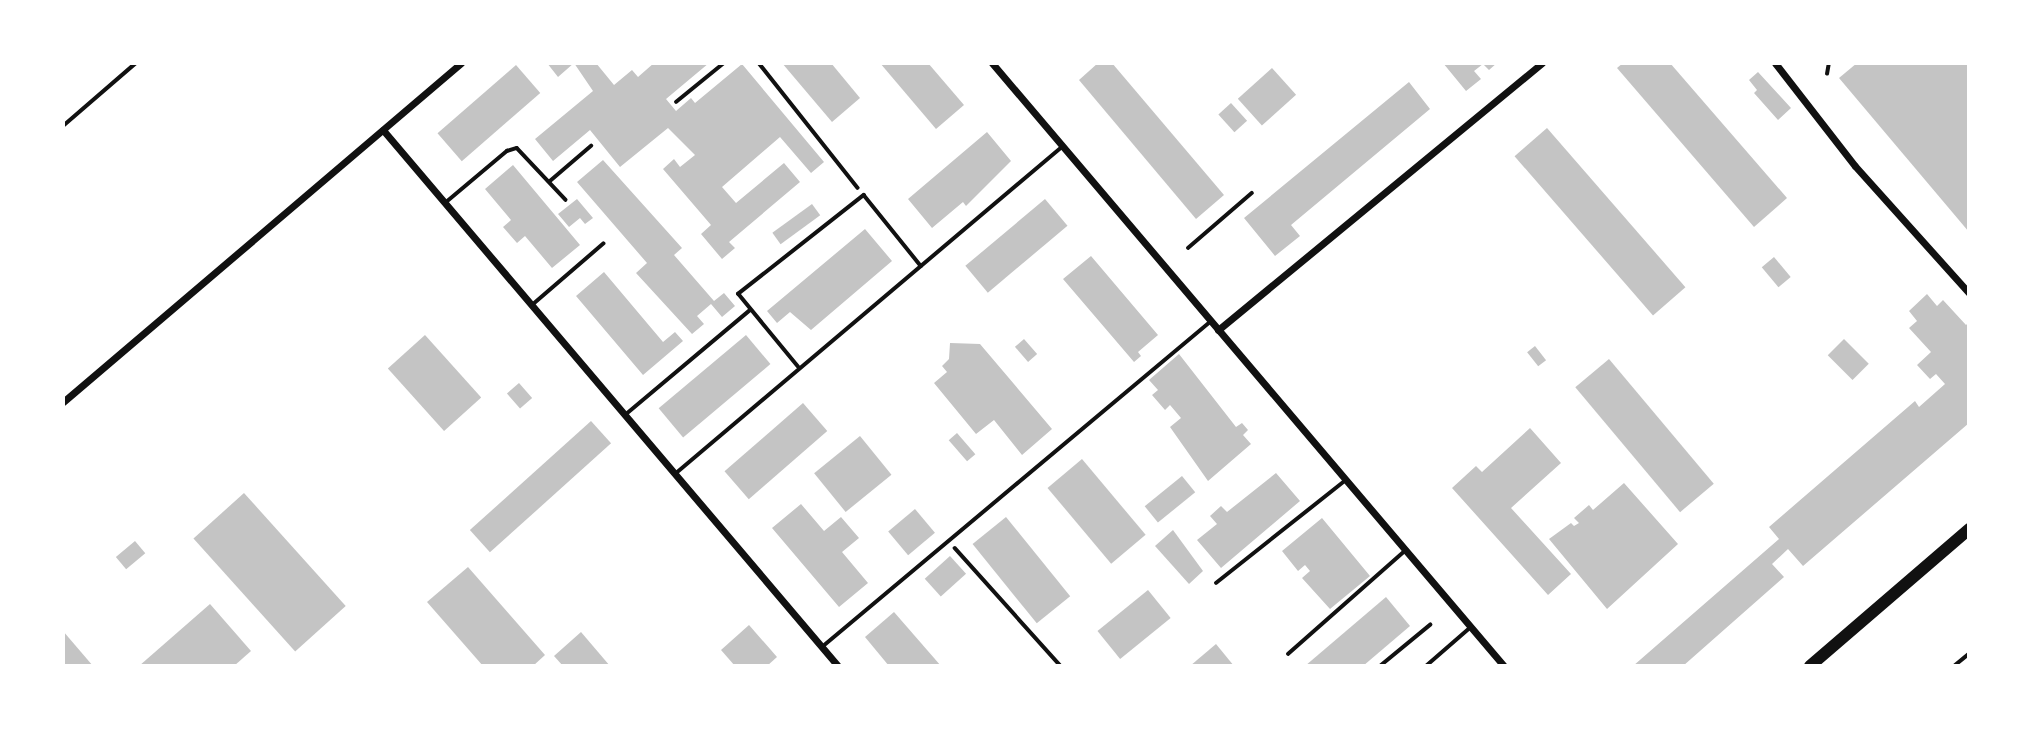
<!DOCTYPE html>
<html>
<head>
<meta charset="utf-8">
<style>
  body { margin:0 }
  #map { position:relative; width:2032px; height:729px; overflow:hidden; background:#fff; font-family:"Source Sans 3",sans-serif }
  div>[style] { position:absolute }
  .building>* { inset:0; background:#c4c4c4; transform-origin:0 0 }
  .path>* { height:3.5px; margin:-1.75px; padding:0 1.75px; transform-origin:1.75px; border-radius:1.75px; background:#111 }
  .service>* { height:3.5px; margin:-1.75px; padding:0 1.75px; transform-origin:1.75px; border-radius:1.75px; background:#111 }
  .minor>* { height:7px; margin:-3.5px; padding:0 3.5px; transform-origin:3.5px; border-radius:3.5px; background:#111 }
  .primary>* { height:12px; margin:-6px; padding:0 6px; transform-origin:6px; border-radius:6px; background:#111 }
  span { translate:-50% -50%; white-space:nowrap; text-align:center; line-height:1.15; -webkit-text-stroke:6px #fff; paint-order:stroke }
  .frame { position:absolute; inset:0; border:65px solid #fff; pointer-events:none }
</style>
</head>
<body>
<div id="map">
  <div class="building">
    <div style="clip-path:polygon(547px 63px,596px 63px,614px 85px,632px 70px,638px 77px,654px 63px,709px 63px,666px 99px,676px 111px,691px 98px,695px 103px,742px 64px,824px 162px,811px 173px,780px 137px,722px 187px,736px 203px,784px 163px,800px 182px,729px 242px,735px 248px,722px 259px,701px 234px,711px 225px,663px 169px,674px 159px,680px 167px,695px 155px,668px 128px,620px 167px,590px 130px,553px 161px,535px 139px,593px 91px,574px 63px,558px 77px)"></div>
    <div style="clip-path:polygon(782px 63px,831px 63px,860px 98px,832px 122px)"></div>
    <div style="clip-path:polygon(880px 63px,928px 63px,964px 105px,936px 129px)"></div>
    <div style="clip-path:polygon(1098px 63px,1112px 63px,1224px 195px,1196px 219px,1079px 80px)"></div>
    <div style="clip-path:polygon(1443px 63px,1497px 63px,1489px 70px,1483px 64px,1474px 71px,1481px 79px,1466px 91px)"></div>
    <div style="clip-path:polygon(1623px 63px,1670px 63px,1787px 198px,1754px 227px,1617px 68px)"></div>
    <div style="clip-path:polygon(1857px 63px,1969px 63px,1969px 232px,1839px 78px)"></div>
    <div style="left:516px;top:65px;width:37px;height:104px;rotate:49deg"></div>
    <div style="left:1272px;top:68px;width:36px;height:46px;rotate:48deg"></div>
    <div style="clip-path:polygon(1758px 72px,1791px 108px,1778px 120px,1754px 93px,1757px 90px,1749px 80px)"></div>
    <div style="clip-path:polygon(1409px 82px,1430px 109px,1291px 225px,1300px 236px,1275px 256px,1244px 218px)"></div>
    <div style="left:1231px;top:103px;width:24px;height:17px;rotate:48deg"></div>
    <div style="left:1547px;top:128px;width:211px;height:43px;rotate:49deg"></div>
    <div style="clip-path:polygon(987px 132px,1011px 161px,966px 206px,963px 202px,932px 228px,908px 199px)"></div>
    <div style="clip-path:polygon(603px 160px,682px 248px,674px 255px,714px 301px,724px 293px,735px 306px,722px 317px,711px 304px,697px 316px,704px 324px,692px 334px,636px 273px,647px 263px,577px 182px)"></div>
    <div style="clip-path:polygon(513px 165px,580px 245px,552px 268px,525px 236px,517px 243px,503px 227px,511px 220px,485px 189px)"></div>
    <div style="clip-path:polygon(577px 199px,593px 218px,585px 224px,580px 218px,569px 227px,558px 214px)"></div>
    <div style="left:1045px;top:199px;width:35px;height:104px;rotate:50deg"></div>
    <div style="left:812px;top:204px;width:14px;height:49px;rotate:54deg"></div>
    <div style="clip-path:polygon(865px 229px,892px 261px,811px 330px,790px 312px,777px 323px,767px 311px)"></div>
    <div style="clip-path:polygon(1091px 256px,1158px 335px,1138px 352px,1141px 356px,1134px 362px,1063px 279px)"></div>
    <div style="left:1774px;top:257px;width:26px;height:16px;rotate:50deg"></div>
    <div style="clip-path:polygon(604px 272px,663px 342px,675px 332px,683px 341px,643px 375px,576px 296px)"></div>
    <div style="clip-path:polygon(1927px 294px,1937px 306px,1943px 300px,1966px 325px,1969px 322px,1969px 423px,1803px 566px,1788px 549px,1772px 564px,1784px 577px,1683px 666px,1633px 666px,1779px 539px,1769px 527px,1915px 401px,1919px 407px,1945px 384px,1936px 374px,1930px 379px,1917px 365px,1931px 352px,1909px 328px,1917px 321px,1909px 311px)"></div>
    <div style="left:425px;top:335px;width:84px;height:50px;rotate:48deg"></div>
    <div style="left:746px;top:335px;width:38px;height:114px;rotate:50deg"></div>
    <div style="left:1024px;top:339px;width:20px;height:12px;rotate:49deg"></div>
    <div style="left:1844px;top:339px;width:35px;height:23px;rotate:45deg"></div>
    <div style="clip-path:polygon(950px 343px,980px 344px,1052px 429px,1022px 455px,994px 420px,976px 434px,934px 383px,947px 372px,942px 366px,949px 359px)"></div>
    <div style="left:1535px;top:346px;width:18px;height:10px;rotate:52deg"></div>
    <div style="clip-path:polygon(1179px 354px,1236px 427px,1242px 423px,1248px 430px,1243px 435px,1251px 444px,1208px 481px,1170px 427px,1181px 418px,1170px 405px,1165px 410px,1152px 395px,1158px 390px,1149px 380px)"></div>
    <div style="left:1609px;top:359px;width:163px;height:44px;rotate:50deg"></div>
    <div style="left:519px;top:383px;width:20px;height:16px;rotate:49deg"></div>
    <div style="left:803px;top:403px;width:37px;height:104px;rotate:49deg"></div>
    <div style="left:591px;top:421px;width:30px;height:163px;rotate:48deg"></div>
    <div style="clip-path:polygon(1530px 428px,1561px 463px,1511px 508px,1571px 574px,1548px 595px,1452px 488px,1476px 466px,1482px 472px)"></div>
    <div style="left:957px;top:433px;width:28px;height:11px;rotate:49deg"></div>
    <div style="left:860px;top:436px;width:50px;height:59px;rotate:51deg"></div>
    <div style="left:1082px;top:459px;width:99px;height:45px;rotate:50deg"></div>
    <div style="clip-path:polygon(1276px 473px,1300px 501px,1221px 568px,1197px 540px,1217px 524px,1210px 516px,1221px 506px,1227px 512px)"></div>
    <div style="left:1182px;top:476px;width:21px;height:48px;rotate:51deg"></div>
    <div style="clip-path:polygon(1624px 483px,1678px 544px,1607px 609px,1549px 539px,1571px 523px,1574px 526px,1579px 523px,1574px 518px,1589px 505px,1593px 510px)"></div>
    <div style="left:244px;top:493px;width:152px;height:68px;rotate:48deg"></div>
    <div style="clip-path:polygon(801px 504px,824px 531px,841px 517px,859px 538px,842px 552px,868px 583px,839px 607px,772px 528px)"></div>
    <div style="left:915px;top:509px;width:31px;height:35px;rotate:50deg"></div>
    <div style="left:1006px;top:517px;width:102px;height:43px;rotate:51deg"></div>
    <div style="clip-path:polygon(1322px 518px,1370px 576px,1330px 609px,1302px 578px,1310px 571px,1305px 565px,1298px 571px,1282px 551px)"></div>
    <div style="clip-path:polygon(1173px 530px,1203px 571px,1189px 584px,1155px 546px)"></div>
    <div style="left:135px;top:541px;width:16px;height:25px;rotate:50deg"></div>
    <div style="left:950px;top:556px;width:24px;height:34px;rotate:48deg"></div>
    <div style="clip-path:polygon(468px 567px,545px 655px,533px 666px,483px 666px,427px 602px)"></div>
    <div style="left:1148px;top:590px;width:36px;height:65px;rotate:51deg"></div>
    <div style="clip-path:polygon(1386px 597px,1410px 626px,1363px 666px,1305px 666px)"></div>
    <div style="clip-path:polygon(210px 604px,251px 651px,234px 666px,139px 666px)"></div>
    <div style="clip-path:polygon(894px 612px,941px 666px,889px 666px,865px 637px)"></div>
    <div style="clip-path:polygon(749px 625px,777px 657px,767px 666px,735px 666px,721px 650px)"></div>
    <div style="clip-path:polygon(63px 631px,93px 666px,63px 666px)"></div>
    <div style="clip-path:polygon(581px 632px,610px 666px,563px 666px,554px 656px)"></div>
    <div style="clip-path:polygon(1216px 644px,1234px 666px,1190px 666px)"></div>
  </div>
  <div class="path">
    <div style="left:759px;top:63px;width:159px;rotate:51.6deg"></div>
    <div style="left:1827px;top:74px;width:11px;rotate:-80deg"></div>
    <div style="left:1188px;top:248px;width:84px;rotate:-40.7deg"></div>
    <div style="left:955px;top:548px;width:159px;rotate:48.1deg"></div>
    <div style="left:1380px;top:666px;width:65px;rotate:-39.4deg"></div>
    <div style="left:1954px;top:666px;width:19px;rotate:-39deg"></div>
  </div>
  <div class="service">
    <div style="left:676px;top:102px;width:62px;rotate:-39.1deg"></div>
    <div style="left:63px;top:126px;width:96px;rotate:-40.8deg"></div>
    <div style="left:550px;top:181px;width:54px;rotate:-40.5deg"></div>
    <div style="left:445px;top:203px;width:81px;rotate:-40deg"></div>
    <div style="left:507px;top:151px;width:10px;rotate:-17deg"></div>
    <div style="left:517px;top:148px;width:71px;rotate:46.7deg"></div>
    <div style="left:532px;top:305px;width:94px;rotate:-40.7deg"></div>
    <div style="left:798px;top:367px;width:94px;rotate:-129.4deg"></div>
    <div style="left:738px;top:294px;width:160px;rotate:-38.2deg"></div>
    <div style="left:864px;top:195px;width:91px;rotate:51.2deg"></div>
    <div style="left:625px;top:415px;width:163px;rotate:-40deg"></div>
    <div style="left:675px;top:474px;width:508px;rotate:-40.21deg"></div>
    <div style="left:1216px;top:583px;width:166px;rotate:-38.4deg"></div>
    <div style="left:822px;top:647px;width:506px;rotate:-39.95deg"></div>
    <div style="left:1288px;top:654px;width:157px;rotate:-41.4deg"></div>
    <div style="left:1426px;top:666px;width:60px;rotate:-40.9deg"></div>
  </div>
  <div class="minor">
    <div style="left:992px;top:63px;width:791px;rotate:49.67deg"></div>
    <div style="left:1775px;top:63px;width:130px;rotate:52.2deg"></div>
    <div style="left:1855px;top:166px;width:171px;rotate:48.1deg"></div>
    <div style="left:383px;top:130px;width:703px;rotate:49.67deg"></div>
    <div style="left:1218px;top:330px;width:420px;rotate:-39.5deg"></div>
    <div style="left:63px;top:402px;width:523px;rotate:-40.42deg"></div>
  </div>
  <div class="primary">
    <div style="left:1810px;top:666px;width:210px;rotate:-40.7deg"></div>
  </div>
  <div class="frame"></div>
</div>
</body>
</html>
